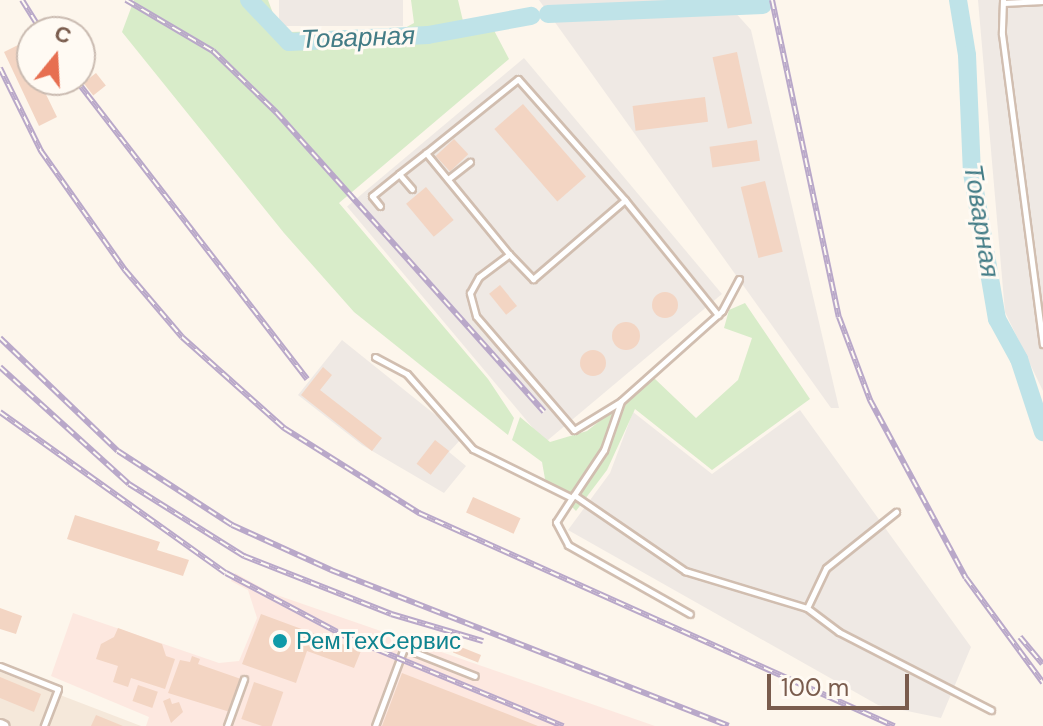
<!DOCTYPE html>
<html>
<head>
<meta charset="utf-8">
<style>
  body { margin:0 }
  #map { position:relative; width:1043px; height:726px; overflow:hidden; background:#fdf6ec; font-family:"DM Sans",sans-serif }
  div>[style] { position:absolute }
  .residential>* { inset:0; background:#f5e8da }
  .commercial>* { inset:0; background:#fde8e0 }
  .industrial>* { inset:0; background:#efe9e4; transform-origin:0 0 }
  .green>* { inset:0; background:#d8ecc9 }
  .river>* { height:18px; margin:-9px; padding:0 9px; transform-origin:9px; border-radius:9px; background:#bfe3e8 }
  .building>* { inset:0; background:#f3d5c3; transform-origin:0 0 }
  .round { border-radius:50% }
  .roads { filter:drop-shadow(2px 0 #d1beb0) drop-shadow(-2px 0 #d1beb0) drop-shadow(0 2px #d1beb0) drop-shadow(0 -2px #d1beb0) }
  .service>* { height:5px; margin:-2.5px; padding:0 2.5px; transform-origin:2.5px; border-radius:2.5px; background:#fff }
  .minor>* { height:9px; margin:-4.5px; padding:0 4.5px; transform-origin:4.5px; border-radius:4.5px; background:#fff }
  .rail>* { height:6px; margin-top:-3px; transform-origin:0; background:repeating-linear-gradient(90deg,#fffaf3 0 9px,#b9a8c9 0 18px); box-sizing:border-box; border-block:2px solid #b9a8c9 }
  .dots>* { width:22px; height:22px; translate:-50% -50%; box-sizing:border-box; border:4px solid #fffaf3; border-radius:50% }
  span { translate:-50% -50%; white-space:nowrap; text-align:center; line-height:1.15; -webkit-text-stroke:6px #fffaf3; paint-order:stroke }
  .culture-label { font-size:24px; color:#0d838f }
  .left { translate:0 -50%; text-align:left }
  .water-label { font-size:26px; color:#437c86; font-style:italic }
  .north { position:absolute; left:16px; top:16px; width:80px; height:80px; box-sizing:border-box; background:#fffaf3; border:2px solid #cabbb1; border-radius:50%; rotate:18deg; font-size:22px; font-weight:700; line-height:32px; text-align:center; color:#7a5c4d }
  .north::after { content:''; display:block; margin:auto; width:28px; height:36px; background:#e76f51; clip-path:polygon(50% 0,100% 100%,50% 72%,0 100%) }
  .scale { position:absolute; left:767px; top:674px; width:142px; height:36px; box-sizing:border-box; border:4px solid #7a5c4d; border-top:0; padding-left:10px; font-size:24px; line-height:28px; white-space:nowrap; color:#7a5c4d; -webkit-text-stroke:6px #fffaf3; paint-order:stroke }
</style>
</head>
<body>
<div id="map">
  <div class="residential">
    <div style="clip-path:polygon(0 672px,141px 726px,0 726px)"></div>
  </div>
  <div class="commercial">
    <div style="clip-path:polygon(235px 573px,271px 593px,655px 726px,146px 726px,149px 717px,51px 676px,73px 613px,219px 663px,239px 661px,257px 618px,248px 590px,231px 581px)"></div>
  </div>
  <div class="industrial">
    <div style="left:279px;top:0;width:124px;height:26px"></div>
    <div style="clip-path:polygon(539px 0,724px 0,751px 30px,839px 408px,831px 408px)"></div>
    <div style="clip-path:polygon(978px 0,1043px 0,1043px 391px,1005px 312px)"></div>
    <div style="left:524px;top:58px;width:308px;height:231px;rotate:50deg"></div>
    <div style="clip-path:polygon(342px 340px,463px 437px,449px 452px,466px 466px,444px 493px,362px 445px,298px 395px)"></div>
    <div style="clip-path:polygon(800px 410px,971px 647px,941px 718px,878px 705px,568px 530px,610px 473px,633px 412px,712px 474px)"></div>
  </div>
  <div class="green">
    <div style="clip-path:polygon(134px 0,268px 0,274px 16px,289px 32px,403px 29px,414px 23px,411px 0,458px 0,463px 21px,487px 17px,509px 59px,339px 203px,488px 379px,514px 418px,508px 435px,354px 312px,284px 233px,122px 32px)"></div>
    <div style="clip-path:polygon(745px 303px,810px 399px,712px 470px,635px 409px,607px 470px,576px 511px,545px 479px,542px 462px,512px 440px,520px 417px,550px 442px,587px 431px,654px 378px,696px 418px,738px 380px,752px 338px,724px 328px,729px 310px)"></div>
  </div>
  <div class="river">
    <div style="left:249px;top:0;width:58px;rotate:46.4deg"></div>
    <div style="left:289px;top:42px;width:139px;rotate:-2.9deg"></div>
    <div style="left:428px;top:35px;width:105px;rotate:-10.5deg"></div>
    <div style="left:958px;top:0;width:56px;rotate:80.7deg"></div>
    <div style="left:967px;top:55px;width:118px;rotate:87.6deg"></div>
    <div style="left:972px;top:173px;width:148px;rotate:80.3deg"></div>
    <div style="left:997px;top:319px;width:46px;rotate:61.2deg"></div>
    <div style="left:1019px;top:359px;width:77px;rotate:71.8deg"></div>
    <div style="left:548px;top:14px;width:215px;rotate:-2.4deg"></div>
  </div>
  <div class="building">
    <div style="clip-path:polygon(65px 19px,74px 32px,55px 32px,52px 27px)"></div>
    <div style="clip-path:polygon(22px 43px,32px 64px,32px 80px,39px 80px,57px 117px,39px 126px,4px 52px)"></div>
    <div style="left:737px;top:52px;width:73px;height:25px;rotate:78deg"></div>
    <div style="left:96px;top:73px;width:16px;height:16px;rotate:52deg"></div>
    <div style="left:705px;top:97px;width:25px;height:73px;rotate:83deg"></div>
    <div style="left:523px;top:104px;width:96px;height:38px;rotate:49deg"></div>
    <div style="left:454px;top:139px;width:21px;height:25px;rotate:47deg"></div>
    <div style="left:757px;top:140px;width:21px;height:48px;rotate:82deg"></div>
    <div style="left:765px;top:181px;width:73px;height:25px;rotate:76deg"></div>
    <div style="left:426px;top:187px;width:43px;height:26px;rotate:50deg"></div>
    <div style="left:500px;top:285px;width:27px;height:14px;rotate:51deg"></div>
    <div class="round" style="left:652px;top:292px;width:26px;height:26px"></div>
    <div class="round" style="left:612px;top:322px;width:28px;height:28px"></div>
    <div class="round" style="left:580px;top:350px;width:26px;height:26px"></div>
    <div style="clip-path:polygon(323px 367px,332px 375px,320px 390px,382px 438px,372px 451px,301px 395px)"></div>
    <div style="left:435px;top:440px;width:18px;height:30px;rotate:38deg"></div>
    <div style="left:473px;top:497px;width:52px;height:17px;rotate:24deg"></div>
    <div style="clip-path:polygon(75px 515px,160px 542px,157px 550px,189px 560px,183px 576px,67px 539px)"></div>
    <div style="clip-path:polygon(0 608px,22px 616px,16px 634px,0 629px)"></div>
    <div style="clip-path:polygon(261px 614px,361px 651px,354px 668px,307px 651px,296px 683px,242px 664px)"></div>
    <div style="clip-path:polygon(118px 628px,162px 644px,166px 656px,175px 659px,165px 689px,131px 678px,128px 687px,113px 682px,118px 666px,96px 659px,101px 644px,114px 637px)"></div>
    <div style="left:456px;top:645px;width:27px;height:8px;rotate:22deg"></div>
    <div style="clip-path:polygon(192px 656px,200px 659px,198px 664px,241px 679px,230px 712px,168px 693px,180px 660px,190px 662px)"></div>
    <div style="clip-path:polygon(402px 673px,538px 726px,382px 726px)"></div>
    <div style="clip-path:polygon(0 677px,41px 694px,34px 712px,0 698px)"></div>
    <div style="left:254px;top:682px;width:31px;height:39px;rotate:19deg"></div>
    <div style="left:138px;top:685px;width:21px;height:17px;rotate:19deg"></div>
    <div style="clip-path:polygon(170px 698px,172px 704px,179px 702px,183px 712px,171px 723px,163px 701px)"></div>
    <div style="clip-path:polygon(96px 715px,123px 726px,91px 726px)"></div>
  </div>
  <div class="roads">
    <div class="service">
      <div style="left:1003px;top:0;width:34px;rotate:92deg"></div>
      <div style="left:1002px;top:34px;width:313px;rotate:82.5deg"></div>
      <div style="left:1003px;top:3px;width:40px;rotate:-2.9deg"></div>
      <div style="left:448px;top:179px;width:28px;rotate:-38deg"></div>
      <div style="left:412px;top:189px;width:20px;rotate:-131deg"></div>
      <div style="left:399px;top:174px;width:34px;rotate:-38deg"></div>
      <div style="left:380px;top:206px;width:13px;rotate:-129deg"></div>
      <div style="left:372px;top:196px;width:35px;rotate:-39deg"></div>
      <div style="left:509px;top:254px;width:131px;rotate:-129.4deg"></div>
      <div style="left:426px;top:153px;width:118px;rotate:-38.8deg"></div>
      <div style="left:518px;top:79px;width:162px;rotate:48.5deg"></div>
      <div style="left:739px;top:279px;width:36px;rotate:118deg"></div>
      <div style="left:722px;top:311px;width:135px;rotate:138.3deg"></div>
      <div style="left:621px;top:401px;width:52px;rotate:109.1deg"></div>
      <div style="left:604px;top:450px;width:54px;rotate:123.7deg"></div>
      <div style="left:574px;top:495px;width:135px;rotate:34.4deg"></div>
      <div style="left:685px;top:571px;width:127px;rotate:16.9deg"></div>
      <div style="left:807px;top:608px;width:44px;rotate:-64.6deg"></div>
      <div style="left:826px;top:568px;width:90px;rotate:-38.7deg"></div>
      <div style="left:375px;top:357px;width:36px;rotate:28deg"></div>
      <div style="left:407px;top:374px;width:100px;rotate:48.7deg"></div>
      <div style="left:473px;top:449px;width:110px;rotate:26.3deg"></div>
      <div style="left:620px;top:402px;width:54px;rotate:148.7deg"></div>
      <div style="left:574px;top:430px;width:150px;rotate:-130.7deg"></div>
      <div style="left:476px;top:316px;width:24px;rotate:-105deg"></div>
      <div style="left:470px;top:293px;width:18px;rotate:-61deg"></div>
      <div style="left:479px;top:277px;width:38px;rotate:-37deg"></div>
      <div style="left:509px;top:254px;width:35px;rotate:46deg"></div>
      <div style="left:533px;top:279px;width:121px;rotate:-40.7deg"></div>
      <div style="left:625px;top:200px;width:148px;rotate:51deg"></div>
      <div style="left:573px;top:496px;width:31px;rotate:123deg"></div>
      <div style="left:556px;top:522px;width:26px;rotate:62deg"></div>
      <div style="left:568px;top:545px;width:140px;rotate:29.5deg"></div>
      <div style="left:807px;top:608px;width:40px;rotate:37deg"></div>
      <div style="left:839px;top:632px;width:171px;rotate:27.2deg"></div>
      <div style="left:0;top:666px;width:62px;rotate:21.6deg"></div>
      <div style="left:58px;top:689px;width:40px;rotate:111deg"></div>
      <div style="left:227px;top:726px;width:50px;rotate:-70.1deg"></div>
      <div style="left:375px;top:726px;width:83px;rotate:-69.6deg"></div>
      <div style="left:404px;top:648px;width:76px;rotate:21.5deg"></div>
    </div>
    <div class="minor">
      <div style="left:0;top:724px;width:4px;rotate:27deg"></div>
    </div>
  </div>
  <div class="rail">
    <div style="left:22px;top:0;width:38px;rotate:58deg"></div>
    <div style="left:126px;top:0;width:101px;rotate:30.4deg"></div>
    <div style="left:213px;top:51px;width:88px;rotate:44.1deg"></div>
    <div style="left:276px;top:112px;width:402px;rotate:48.2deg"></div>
    <div style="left:772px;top:0;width:324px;rotate:78.1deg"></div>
    <div style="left:839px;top:317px;width:89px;rotate:69.5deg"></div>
    <div style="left:870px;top:400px;width:202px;rotate:61.7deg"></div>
    <div style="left:966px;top:578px;width:130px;rotate:53.7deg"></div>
    <div style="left:0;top:68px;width:93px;rotate:63.7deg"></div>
    <div style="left:41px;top:151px;width:146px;rotate:54.8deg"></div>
    <div style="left:125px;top:270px;width:88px;rotate:49.6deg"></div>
    <div style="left:182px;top:337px;width:137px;rotate:41.7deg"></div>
    <div style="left:284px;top:428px;width:160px;rotate:32.2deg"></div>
    <div style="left:419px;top:513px;width:521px;rotate:24.15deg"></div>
    <div style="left:76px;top:80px;width:378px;rotate:52.3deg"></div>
    <div style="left:0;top:338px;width:163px;rotate:43.8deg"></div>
    <div style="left:118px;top:451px;width:136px;rotate:33deg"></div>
    <div style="left:232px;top:525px;width:109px;rotate:24.4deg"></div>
    <div style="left:331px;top:570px;width:427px;rotate:21.4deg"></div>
    <div style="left:0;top:367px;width:174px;rotate:42.2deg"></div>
    <div style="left:129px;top:484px;width:136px;rotate:32.1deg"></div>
    <div style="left:244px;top:556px;width:158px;rotate:21.5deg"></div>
    <div style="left:391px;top:614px;width:96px;rotate:16.4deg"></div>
    <div style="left:0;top:412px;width:277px;rotate:35.5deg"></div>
    <div style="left:226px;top:573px;width:137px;rotate:27.9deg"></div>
    <div style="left:347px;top:637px;width:234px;rotate:22.4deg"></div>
    <div style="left:1020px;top:637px;width:35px;rotate:50deg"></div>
  </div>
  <div class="dots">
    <div style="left:280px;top:641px;background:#0f9aa8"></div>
  </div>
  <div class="culture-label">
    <span class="left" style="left:296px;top:641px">РемТехСервис</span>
  </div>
  <div class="water-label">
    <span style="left:358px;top:38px;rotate:-2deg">Товарная</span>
    <span style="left:981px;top:221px;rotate:81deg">Товарная</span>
  </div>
  <div class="north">С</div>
  <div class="scale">100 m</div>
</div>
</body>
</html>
